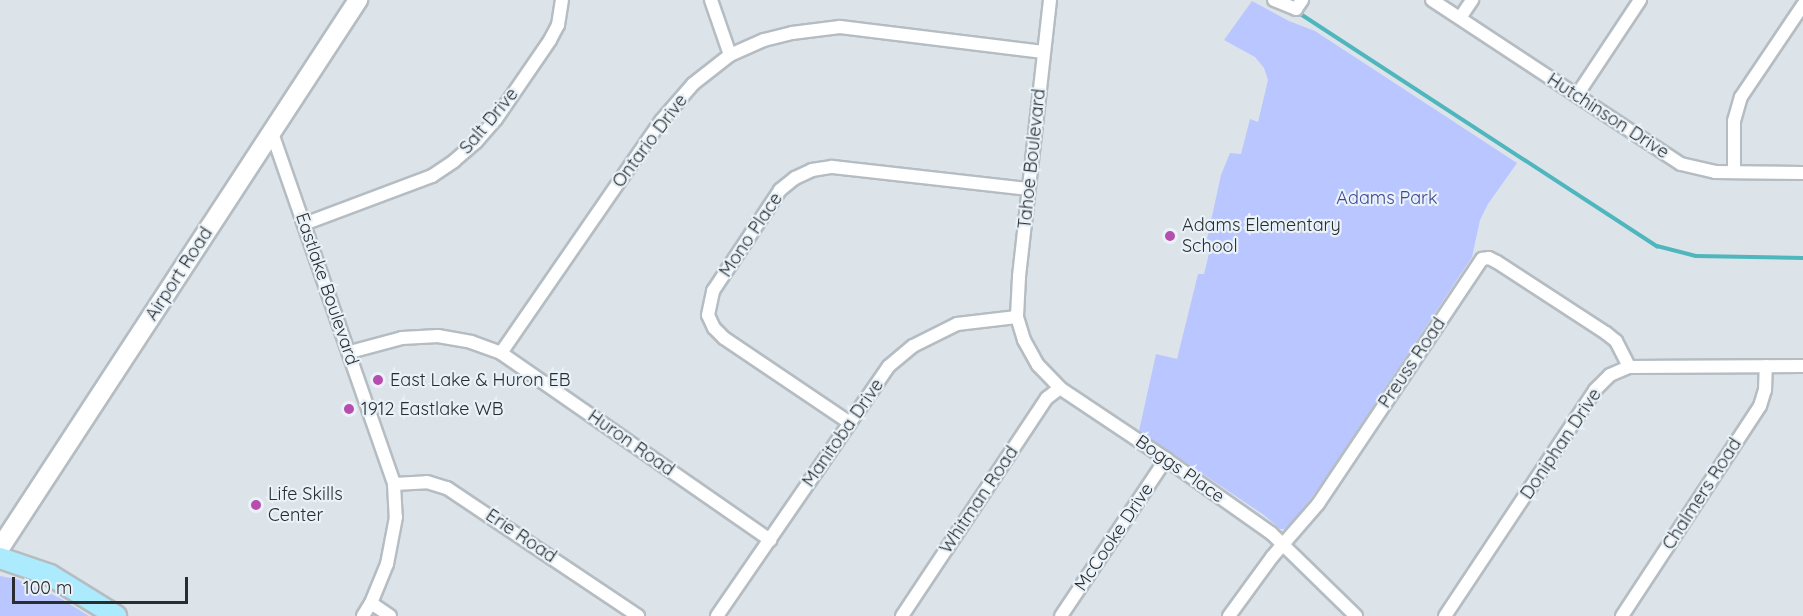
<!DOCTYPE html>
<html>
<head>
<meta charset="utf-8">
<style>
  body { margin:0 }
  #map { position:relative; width:1803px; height:616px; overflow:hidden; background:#dce4ea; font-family:Quicksand,sans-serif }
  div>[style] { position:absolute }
  .green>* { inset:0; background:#bac6ff }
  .stream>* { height:4px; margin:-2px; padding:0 2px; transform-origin:2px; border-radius:2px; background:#50b6bd }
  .roads { filter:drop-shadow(2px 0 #b5bdc3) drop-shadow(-2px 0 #b5bdc3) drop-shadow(0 2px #b5bdc3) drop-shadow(0 -2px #b5bdc3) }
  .street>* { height:12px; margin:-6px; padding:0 6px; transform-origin:6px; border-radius:6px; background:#fff }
  .secondary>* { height:18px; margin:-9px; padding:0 9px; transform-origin:9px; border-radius:9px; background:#fff }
  .primary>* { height:20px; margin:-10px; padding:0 10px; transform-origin:10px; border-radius:10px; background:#acebfe }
  .dots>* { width:16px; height:16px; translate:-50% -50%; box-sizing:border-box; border:3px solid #e9f2f8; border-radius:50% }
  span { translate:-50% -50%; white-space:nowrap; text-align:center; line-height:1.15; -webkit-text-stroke:4.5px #e9f2f8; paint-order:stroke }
  .street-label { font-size:18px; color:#2a2d2f }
  .park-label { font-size:18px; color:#3f4693 }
  .poi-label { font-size:18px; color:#2a2d2f }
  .left { translate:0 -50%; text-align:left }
  .scale { position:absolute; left:12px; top:577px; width:176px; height:27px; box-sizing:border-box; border:3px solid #2a2d2f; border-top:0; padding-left:8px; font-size:18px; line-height:21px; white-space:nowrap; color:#2a2d2f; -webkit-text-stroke:4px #e9f2f8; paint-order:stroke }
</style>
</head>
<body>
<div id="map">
  <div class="green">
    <div style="clip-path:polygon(1252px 1px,1289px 21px,1315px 31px,1517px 163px,1488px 204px,1480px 220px,1472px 257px,1323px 482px,1291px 525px,1284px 529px,1280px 529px,1264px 515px,1139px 431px,1156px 354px,1177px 359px,1198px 274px,1204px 274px,1212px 241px,1207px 239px,1221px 175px,1230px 153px,1241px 154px,1250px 119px,1258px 122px,1268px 80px,1264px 68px,1255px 57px,1224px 40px)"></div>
    <div style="clip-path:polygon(0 576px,16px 579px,60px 598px,89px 616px,0 616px)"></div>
  </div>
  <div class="stream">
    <div style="left:1302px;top:15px;width:424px;rotate:33.1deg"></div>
    <div style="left:1657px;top:246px;width:40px;rotate:14.4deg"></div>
    <div style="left:1696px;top:256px;width:107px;rotate:1.1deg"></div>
  </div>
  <div class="roads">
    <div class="street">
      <div style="left:711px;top:0;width:58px;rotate:70.9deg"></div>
      <div style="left:1050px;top:0;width:279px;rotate:96.4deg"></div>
      <div style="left:1019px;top:277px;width:40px;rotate:92.9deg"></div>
      <div style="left:1017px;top:317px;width:24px;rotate:73deg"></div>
      <div style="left:1024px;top:340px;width:29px;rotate:61deg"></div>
      <div style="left:1038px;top:365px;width:32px;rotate:46deg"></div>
      <div style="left:1060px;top:388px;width:128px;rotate:33.8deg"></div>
      <div style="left:1166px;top:459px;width:128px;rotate:35.2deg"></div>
      <div style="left:1271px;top:533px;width:119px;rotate:44.3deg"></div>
      <div style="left:1274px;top:0;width:24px;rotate:22deg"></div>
      <div style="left:1296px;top:9px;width:11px;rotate:-56deg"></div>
      <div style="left:1432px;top:0;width:298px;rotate:33.4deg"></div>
      <div style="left:1681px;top:164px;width:35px;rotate:13deg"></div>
      <div style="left:1715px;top:172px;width:88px;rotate:0.7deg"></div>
      <div style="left:1460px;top:18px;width:22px;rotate:-56deg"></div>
      <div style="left:1577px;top:95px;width:114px;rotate:-56.4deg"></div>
      <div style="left:272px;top:133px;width:372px;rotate:70.8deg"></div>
      <div style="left:394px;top:484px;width:33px;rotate:87deg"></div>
      <div style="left:396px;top:517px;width:48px;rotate:100.8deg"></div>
      <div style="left:387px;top:564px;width:42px;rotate:112.3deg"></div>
      <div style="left:371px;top:603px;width:15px;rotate:122deg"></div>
      <div style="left:1734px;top:172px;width:51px;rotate:-90deg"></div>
      <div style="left:1734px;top:121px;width:25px;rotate:-74deg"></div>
      <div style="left:1741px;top:97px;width:111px;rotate:-56deg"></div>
      <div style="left:304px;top:224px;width:137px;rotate:-20.6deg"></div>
      <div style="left:432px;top:176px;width:27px;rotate:-34deg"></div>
      <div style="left:454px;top:161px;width:29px;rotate:-41deg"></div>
      <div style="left:476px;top:142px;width:30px;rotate:-49deg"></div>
      <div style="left:496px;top:119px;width:96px;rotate:-55.6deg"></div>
      <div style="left:550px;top:40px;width:17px;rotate:-62deg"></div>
      <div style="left:558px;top:25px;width:25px;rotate:-81deg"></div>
      <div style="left:350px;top:352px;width:54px;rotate:-15.1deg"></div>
      <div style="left:402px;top:338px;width:36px;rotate:-3deg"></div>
      <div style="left:438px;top:336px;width:34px;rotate:10deg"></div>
      <div style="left:471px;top:342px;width:32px;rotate:20deg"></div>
      <div style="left:501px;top:353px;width:328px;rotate:34.8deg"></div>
      <div style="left:501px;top:353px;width:282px;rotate:-55.4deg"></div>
      <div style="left:661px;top:121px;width:49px;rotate:-49.1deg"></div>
      <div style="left:693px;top:84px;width:47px;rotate:-38.1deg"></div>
      <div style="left:730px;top:55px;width:37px;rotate:-24deg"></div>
      <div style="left:764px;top:40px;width:29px;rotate:-14deg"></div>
      <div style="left:792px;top:33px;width:48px;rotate:-7.1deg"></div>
      <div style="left:840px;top:27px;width:205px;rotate:7deg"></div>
      <div style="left:850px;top:423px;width:152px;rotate:-146deg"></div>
      <div style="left:724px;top:338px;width:14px;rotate:-135deg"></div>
      <div style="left:714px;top:328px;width:14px;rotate:-115deg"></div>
      <div style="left:708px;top:315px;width:25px;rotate:-78deg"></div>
      <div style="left:713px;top:291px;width:121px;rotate:-56.4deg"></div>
      <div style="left:780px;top:190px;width:19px;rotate:-39deg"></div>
      <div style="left:795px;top:178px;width:19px;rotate:-25deg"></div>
      <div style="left:812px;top:170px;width:20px;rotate:-9deg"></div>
      <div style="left:832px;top:167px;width:197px;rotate:6.4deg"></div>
      <div style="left:394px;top:484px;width:33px;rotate:-3deg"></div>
      <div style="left:427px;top:482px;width:21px;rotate:17deg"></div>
      <div style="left:447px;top:488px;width:230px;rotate:33.8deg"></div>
      <div style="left:371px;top:603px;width:23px;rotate:34deg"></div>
      <div style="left:717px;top:616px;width:303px;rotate:-55.5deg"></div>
      <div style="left:889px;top:366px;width:31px;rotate:-40deg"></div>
      <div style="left:913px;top:346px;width:49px;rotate:-26.6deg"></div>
      <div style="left:957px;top:324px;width:60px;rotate:-6.7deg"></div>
      <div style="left:902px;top:616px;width:262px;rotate:-56.4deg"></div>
      <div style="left:1047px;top:398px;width:16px;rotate:-38deg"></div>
      <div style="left:1061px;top:616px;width:189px;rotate:-56.2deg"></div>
      <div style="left:1229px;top:616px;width:73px;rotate:-53.9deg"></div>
      <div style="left:1272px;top:557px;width:70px;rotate:-49deg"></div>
      <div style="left:1318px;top:504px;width:295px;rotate:-56.2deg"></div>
      <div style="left:1482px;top:259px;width:7px;rotate:-8deg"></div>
      <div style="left:1489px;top:258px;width:9px;rotate:27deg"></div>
      <div style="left:1497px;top:262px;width:130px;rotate:33.1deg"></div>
      <div style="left:1606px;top:333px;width:13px;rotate:39deg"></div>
      <div style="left:1616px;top:341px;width:29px;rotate:63deg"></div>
      <div style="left:1445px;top:616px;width:271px;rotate:-56.4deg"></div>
      <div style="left:1595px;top:390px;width:21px;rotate:-45deg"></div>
      <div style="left:1610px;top:375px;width:21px;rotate:-23deg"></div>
      <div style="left:1629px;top:367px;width:174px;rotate:-0.3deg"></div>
      <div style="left:1622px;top:616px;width:251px;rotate:-56.7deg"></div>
      <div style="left:1760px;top:406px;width:17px;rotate:-73deg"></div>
      <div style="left:1765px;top:390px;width:24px;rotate:-88deg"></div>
    </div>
    <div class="secondary">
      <div style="left:0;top:548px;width:655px;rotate:-56.84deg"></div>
    </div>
    <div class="primary">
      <div style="left:0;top:558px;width:53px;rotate:18.8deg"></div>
      <div style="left:50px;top:575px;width:78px;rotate:31.8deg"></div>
    </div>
  </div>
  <div class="dots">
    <div style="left:1170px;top:236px;background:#b74daf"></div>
    <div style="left:378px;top:380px;background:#b74daf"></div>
    <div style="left:349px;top:409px;background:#b74daf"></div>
    <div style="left:256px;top:505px;background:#b74daf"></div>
  </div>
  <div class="street-label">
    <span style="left:1608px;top:116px;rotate:33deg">Hutchinson Drive</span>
    <span style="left:489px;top:121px;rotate:-50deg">Salt Drive</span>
    <span style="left:650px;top:141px;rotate:-53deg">Ontario Drive</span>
    <span style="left:1032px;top:159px;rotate:-84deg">Tahoe Boulevard</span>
    <span style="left:751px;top:235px;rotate:-56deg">Mono Place</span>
    <span style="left:179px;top:274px;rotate:-57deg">Airport Road</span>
    <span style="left:327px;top:289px;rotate:71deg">Eastlake Boulevard</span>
    <span style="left:1412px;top:363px;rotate:-56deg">Preuss Road</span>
    <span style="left:843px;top:433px;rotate:-55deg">Manitoba Drive</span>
    <span style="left:631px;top:443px;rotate:35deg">Huron Road</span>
    <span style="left:1561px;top:444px;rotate:-56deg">Doniphan Drive</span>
    <span style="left:1180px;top:469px;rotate:35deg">Boggs Place</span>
    <span style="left:1702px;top:494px;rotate:-57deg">Chalmers Road</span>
    <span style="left:979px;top:500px;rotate:-56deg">Whitman Road</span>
    <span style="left:521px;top:536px;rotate:34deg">Erie Road</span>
    <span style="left:1114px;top:537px;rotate:-56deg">McCooke Drive</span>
  </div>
  <div class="park-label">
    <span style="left:1387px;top:198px">Adams Park</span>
  </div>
  <div class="poi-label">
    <span class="left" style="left:1182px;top:236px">Adams Elementary<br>School</span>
    <span class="left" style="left:390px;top:380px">East Lake &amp; Huron EB</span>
    <span class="left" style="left:361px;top:409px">1912 Eastlake WB</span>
    <span class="left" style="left:268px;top:505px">Life Skills<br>Center</span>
  </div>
  <div class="scale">100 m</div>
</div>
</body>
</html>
